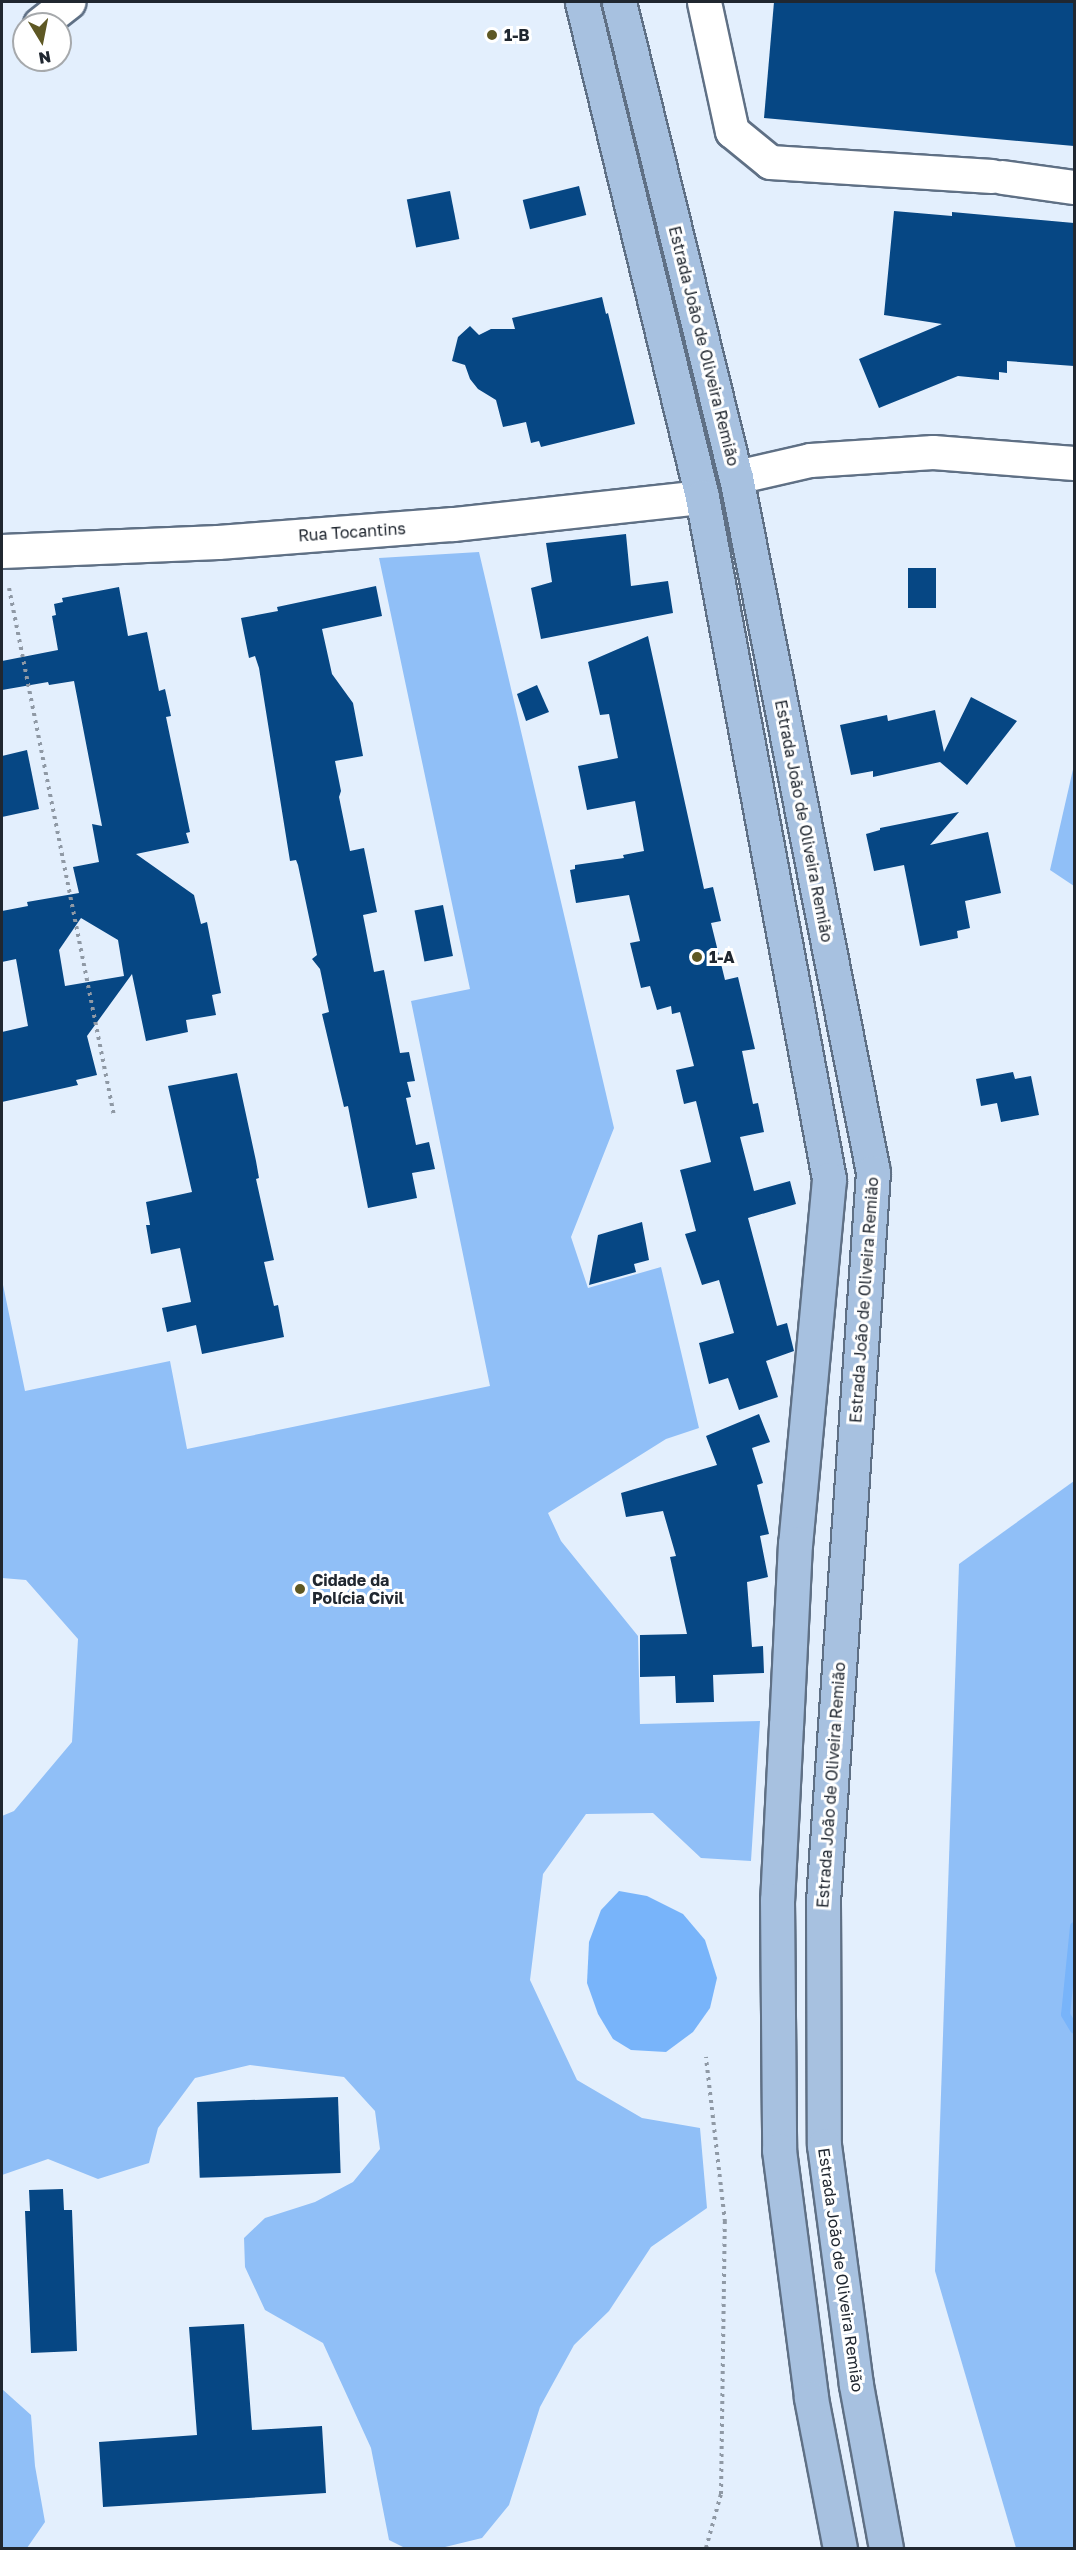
<!DOCTYPE html>
<html>
<head>
<meta charset="utf-8">
<style>
  body { margin:0 }
  #map { position:relative; width:1076px; height:2550px; overflow:hidden; background:#e3effd; font-family:"Golos Text",sans-serif }
  div>[style] { position:absolute }
  .forest>* { inset:0; background:#90bff7 }
  .water>* { inset:0; background:#78b4fa }
  .stream>* { height:9px; margin:-4.5px; padding:0 4.5px; transform-origin:4.5px; border-radius:4.5px; background:#78b4fa }
  .building>* { inset:0; background:#064784; transform-origin:0 0 }
  .path>* { height:4px; margin-top:-2px; transform-origin:0; background:repeating-linear-gradient(90deg,#8f99a5 0 3px,transparent 0 7.5px) }
  .roads { filter:drop-shadow(2px 0 #5f7085) drop-shadow(-2px 0 #5f7085) drop-shadow(0 2px #5f7085) drop-shadow(0 -2px #5f7085) }
  .minor>* { height:33px; margin:-16.5px; padding:0 16.5px; transform-origin:16.5px; border-radius:16.5px; background:#fff }
  .major>* { height:33px; margin:-16.5px; padding:0 16.5px; transform-origin:16.5px; border-radius:16.5px; background:#a7c1e0 }
  .dots>* { width:16px; height:16px; translate:-50% -50%; box-sizing:border-box; border:3px solid #fff; border-radius:50% }
  span { translate:-50% -50%; white-space:nowrap; text-align:center; line-height:1.15; -webkit-text-stroke:6px #fff; paint-order:stroke }
  .poi-label { font-size:16px; color:#202730; font-weight:700 }
  .left { translate:0 -50%; text-align:left }
  .street-label { font-size:16px; color:#202730 }
  .frame { position:absolute; inset:0; border:3px solid #202730; pointer-events:none }
  .north { position:absolute; left:12px; top:12px; width:60px; height:60px; box-sizing:border-box; background:#fff; border:2px solid #a6a9ac; border-radius:50%; rotate:170deg; font-size:16px; font-weight:700; line-height:24px; text-align:center; color:#202730 }
  .north::after { content:''; display:block; margin:auto; width:21px; height:27px; background:#5e5824; clip-path:polygon(50% 0,100% 100%,50% 72%,0 100%) }
</style>
</head>
<body>
<div id="map">
  <div class="forest">
    <div style="clip-path:polygon(479px 552px,614px 1128px,571px 1237px,588px 1288px,661px 1267px,699px 1428px,666px 1439px,548px 1513px,561px 1541px,638px 1636px,640px 1724px,760px 1721px,751px 1861px,701px 1858px,653px 1813px,586px 1814px,543px 1874px,530px 1980px,577px 2080px,642px 2118px,700px 2128px,707px 2208px,651px 2247px,609px 2311px,574px 2345px,540px 2407px,509px 2505px,482px 2538px,441px 2548px,405px 2548px,389px 2540px,371px 2448px,323px 2343px,265px 2310px,245px 2267px,244px 2238px,265px 2218px,315px 2202px,353px 2182px,380px 2149px,375px 2111px,344px 2077px,250px 2065px,195px 2078px,158px 2128px,149px 2163px,98px 2179px,48px 2159px,2px 2175px,2px 1816px,14px 1811px,72px 1742px,78px 1639px,26px 1580px,2px 1578px,2px 1280px,25px 1391px,170px 1361px,187px 1449px,490px 1386px,411px 1001px,470px 989px,379px 558px)"></div>
    <div style="clip-path:polygon(1074px 765px,1074px 886px,1050px 870px)"></div>
    <div style="clip-path:polygon(1074px 1481px,1074px 2548px,1016px 2548px,935px 2271px,959px 1564px)"></div>
    <div style="clip-path:polygon(2px 2389px,31px 2415px,35px 2466px,45px 2522px,27px 2548px,2px 2548px)"></div>
  </div>
  <div class="water">
    <div style="clip-path:polygon(619px 1891px,647px 1896px,683px 1914px,705px 1940px,717px 1978px,710px 2008px,693px 2032px,666px 2052px,631px 2050px,613px 2039px,598px 2014px,587px 1983px,589px 1942px,601px 1910px)"></div>
  </div>
  <div class="stream">
    <div style="left:1074px;top:1926px;width:88px;rotate:95.8deg"></div>
    <div style="left:1065px;top:2014px;width:17px;rotate:59deg"></div>
  </div>
  <div class="building">
    <div style="clip-path:polygon(774px 2px,1074px 2px,1074px 146px,764px 118px)"></div>
    <div style="left:579px;top:186px;width:30px;height:58px;rotate:76deg"></div>
    <div style="left:450px;top:191px;width:49px;height:44px;rotate:79deg"></div>
    <div style="clip-path:polygon(894px 211px,952px 216px,952px 212px,1074px 223px,1074px 366px,1007px 361px,1007px 373px,999px 372px,999px 380px,958px 376px,879px 408px,859px 359px,942px 324px,884px 315px)"></div>
    <div style="clip-path:polygon(602px 297px,606px 314px,608px 313px,635px 424px,541px 447px,539px 441px,531px 443px,526px 422px,503px 427px,496px 400px,478px 389px,470px 379px,465px 365px,452px 361px,458px 337px,470px 326px,479px 335px,491px 329px,515px 329px,512px 318px)"></div>
    <div style="clip-path:polygon(626px 534px,631px 586px,668px 581px,673px 613px,541px 639px,531px 588px,552px 582px,546px 543px)"></div>
    <div style="left:908px;top:568px;width:28px;height:40px"></div>
    <div style="clip-path:polygon(376px 586px,382px 616px,322px 629px,332px 674px,353px 703px,363px 756px,335px 761px,341px 791px,339px 797px,350px 851px,364px 848px,377px 912px,363px 915px,374px 972px,384px 970px,400px 1053px,409px 1052px,415px 1081px,407px 1082px,411px 1097px,406px 1098px,416px 1145px,429px 1142px,435px 1169px,412px 1173px,417px 1198px,368px 1208px,348px 1106px,344px 1107px,322px 1014px,329px 1012px,320px 969px,312px 959px,317px 955px,298px 865px,296px 860px,290px 861px,259px 668px,255px 656px,249px 658px,241px 618px,278px 611px,277px 607px)"></div>
    <div style="clip-path:polygon(evenodd,119px 587px,128px 636px,147px 632px,159px 691px,165px 689px,171px 716px,166px 717px,190px 832px,186px 833px,189px 843px,136px 854px,194px 895px,201px 924px,207px 922px,221px 993px,212px 995px,216px 1015px,186px 1020px,188px 1032px,146px 1041px,132px 974px,87px 1036px,97px 1075px,76px 1080px,78px 1085px,2px 1102px,2px 1032px,28px 1026px,16px 959px,2px 962px,2px 911px,28px 906px,27px 902px,79px 893px,73px 867px,99px 862px,92px 824px,102px 826px,74px 681px,49px 685px,48px 682px,2px 690px,2px 661px,58px 650px,52px 616px,56px 615px,54px 604px,63px 602px,62px 598px,119px 587px,81px 918px,118px 940px,124px 976px,65px 986px,59px 950px,81px 918px)"></div>
    <div style="clip-path:polygon(648px 636px,704px 889px,713px 887px,721px 921px,711px 923px,725px 980px,738px 977px,755px 1049px,742px 1051px,753px 1104px,758px 1103px,764px 1132px,740px 1137px,754px 1191px,790px 1181px,796px 1204px,748px 1218px,777px 1326px,787px 1323px,794px 1351px,766px 1361px,778px 1397px,739px 1410px,728px 1378px,709px 1384px,699px 1343px,734px 1333px,719px 1280px,702px 1285px,685px 1234px,696px 1231px,680px 1170px,711px 1162px,696px 1101px,684px 1104px,676px 1070px,694px 1066px,680px 1012px,672px 1014px,671px 1006px,657px 1010px,650px 986px,641px 988px,630px 943px,640px 941px,629px 895px,576px 903px,570px 870px,575px 869px,575px 865px,624px 858px,623px 855px,644px 851px,635px 801px,587px 810px,578px 766px,618px 758px,609px 714px,600px 715px,588px 662px)"></div>
    <div style="clip-path:polygon(537px 685px,549px 712px,526px 721px,517px 694px)"></div>
    <div style="clip-path:polygon(971px 697px,1017px 721px,967px 785px,940px 762px,873px 777px,873px 771px,851px 775px,840px 725px,887px 715px,888px 721px,935px 710px,944px 752px)"></div>
    <div style="clip-path:polygon(27px 750px,39px 809px,2px 817px,2px 756px)"></div>
    <div style="clip-path:polygon(959px 812px,930px 845px,988px 832px,1001px 893px,965px 901px,970px 928px,957px 931px,958px 938px,920px 946px,904px 865px,874px 871px,866px 834px,880px 830px,880px 828px)"></div>
    <div style="left:443px;top:905px;width:52px;height:29px;rotate:79deg"></div>
    <div style="clip-path:polygon(1013px 1072px,1015px 1079px,1031px 1076px,1039px 1115px,1001px 1122px,997px 1103px,981px 1106px,976px 1079px)"></div>
    <div style="clip-path:polygon(237px 1073px,256px 1161px,259px 1178px,256px 1179px,274px 1260px,264px 1262px,274px 1306px,278px 1305px,284px 1337px,202px 1354px,196px 1325px,167px 1332px,162px 1308px,191px 1302px,180px 1248px,151px 1254px,146px 1225px,150px 1225px,146px 1202px,192px 1192px,168px 1086px)"></div>
    <div style="clip-path:polygon(642px 1222px,649px 1260px,634px 1264px,636px 1272px,589px 1285px,598px 1235px)"></div>
    <div style="clip-path:polygon(759px 1414px,770px 1442px,752px 1448px,763px 1483px,757px 1485px,769px 1534px,760px 1536px,768px 1577px,747px 1582px,752px 1647px,763px 1646px,764px 1673px,713px 1675px,714px 1702px,676px 1703px,675px 1676px,640px 1677px,640px 1635px,687px 1634px,670px 1557px,676px 1556px,663px 1511px,626px 1517px,621px 1493px,717px 1465px,706px 1436px)"></div>
    <div style="left:338px;top:2097px;width:76px;height:141px;rotate:88deg"></div>
    <div style="clip-path:polygon(63px 2189px,64px 2210px,72px 2210px,77px 2351px,31px 2353px,25px 2211px,30px 2211px,29px 2190px)"></div>
    <div style="clip-path:polygon(244px 2324px,252px 2430px,322px 2426px,326px 2493px,103px 2507px,99px 2442px,197px 2435px,189px 2327px)"></div>
  </div>
  <div class="path">
    <div style="left:9px;top:588px;width:538px;rotate:78.75deg"></div>
    <div style="left:706px;top:2548px;width:56px;rotate:-74.5deg"></div>
    <div style="left:721px;top:2494px;width:272px;rotate:-89.2deg"></div>
    <div style="left:725px;top:2222px;width:166px;rotate:-96.6deg"></div>
  </div>
  <div class="roads">
    <div class="minor">
      <div style="left:704px;top:2px;width:132px;rotate:77.8deg"></div>
      <div style="left:732px;top:131px;width:49px;rotate:39.2deg"></div>
      <div style="left:770px;top:162px;width:222px;rotate:3.6deg"></div>
      <div style="left:40px;top:24px;width:36px;rotate:-38deg"></div>
      <div style="left:1002px;top:177px;width:73px;rotate:7.9deg"></div>
      <div style="left:736px;top:477px;width:76px;rotate:-12.9deg"></div>
      <div style="left:810px;top:460px;width:123px;rotate:-3.7deg"></div>
      <div style="left:933px;top:452px;width:141px;rotate:4.5deg"></div>
      <div style="left:2px;top:551px;width:216px;rotate:-2.4deg"></div>
      <div style="left:218px;top:542px;width:236px;rotate:-4.4deg"></div>
      <div style="left:453px;top:524px;width:250px;rotate:-6.2deg"></div>
    </div>
    <div class="major">
      <div style="left:582px;top:2px;width:509px;rotate:76.37deg"></div>
      <div style="left:702px;top:497px;width:694px;rotate:79.45deg"></div>
      <div style="left:829px;top:1179px;width:366px;rotate:95.3deg"></div>
      <div style="left:795px;top:1543px;width:182px;rotate:92.8deg"></div>
      <div style="left:786px;top:1725px;width:175px;rotate:92.9deg"></div>
      <div style="left:777px;top:1900px;width:250px;rotate:89.5deg"></div>
      <div style="left:779px;top:2150px;width:250px;rotate:82.6deg"></div>
      <div style="left:811px;top:2398px;width:153px;rotate:79.1deg"></div>
      <div style="left:619px;top:2px;width:489px;rotate:76.2deg"></div>
      <div style="left:736px;top:477px;width:708px;rotate:78.85deg"></div>
      <div style="left:873px;top:1172px;width:732px;rotate:93.92deg"></div>
      <div style="left:823px;top:1902px;width:243px;rotate:89.8deg"></div>
      <div style="left:824px;top:2145px;width:242px;rotate:82.4deg"></div>
      <div style="left:856px;top:2385px;width:166px;rotate:79.6deg"></div>
    </div>
  </div>
  <div class="dots">
    <div style="left:492px;top:35px;background:#5e5824"></div>
    <div style="left:697px;top:957px;background:#5e5824"></div>
    <div style="left:300px;top:1589px;background:#5e5824"></div>
  </div>
  <div class="poi-label">
    <span class="left" style="left:504px;top:35px">1-B</span>
    <span class="left" style="left:709px;top:957px">1-A</span>
    <span class="left" style="left:312px;top:1589px">Cidade da<br>Polícia Civil</span>
  </div>
  <div class="street-label">
    <span style="left:704px;top:346px;rotate:76deg">Estrada João de Oliveira Remião</span>
    <span style="left:352px;top:532px;rotate:-4deg">Rua Tocantins</span>
    <span style="left:804px;top:821px;rotate:79deg">Estrada João de Oliveira Remião</span>
    <span style="left:864px;top:1300px;rotate:-86deg">Estrada João de Oliveira Remião</span>
    <span style="left:831px;top:1785px;rotate:-86deg">Estrada João de Oliveira Remião</span>
    <span style="left:841px;top:2270px;rotate:82deg">Estrada João de Oliveira Remião</span>
  </div>
  <div class="frame"></div>
  <div class="north">N</div>
</div>
</body>
</html>
